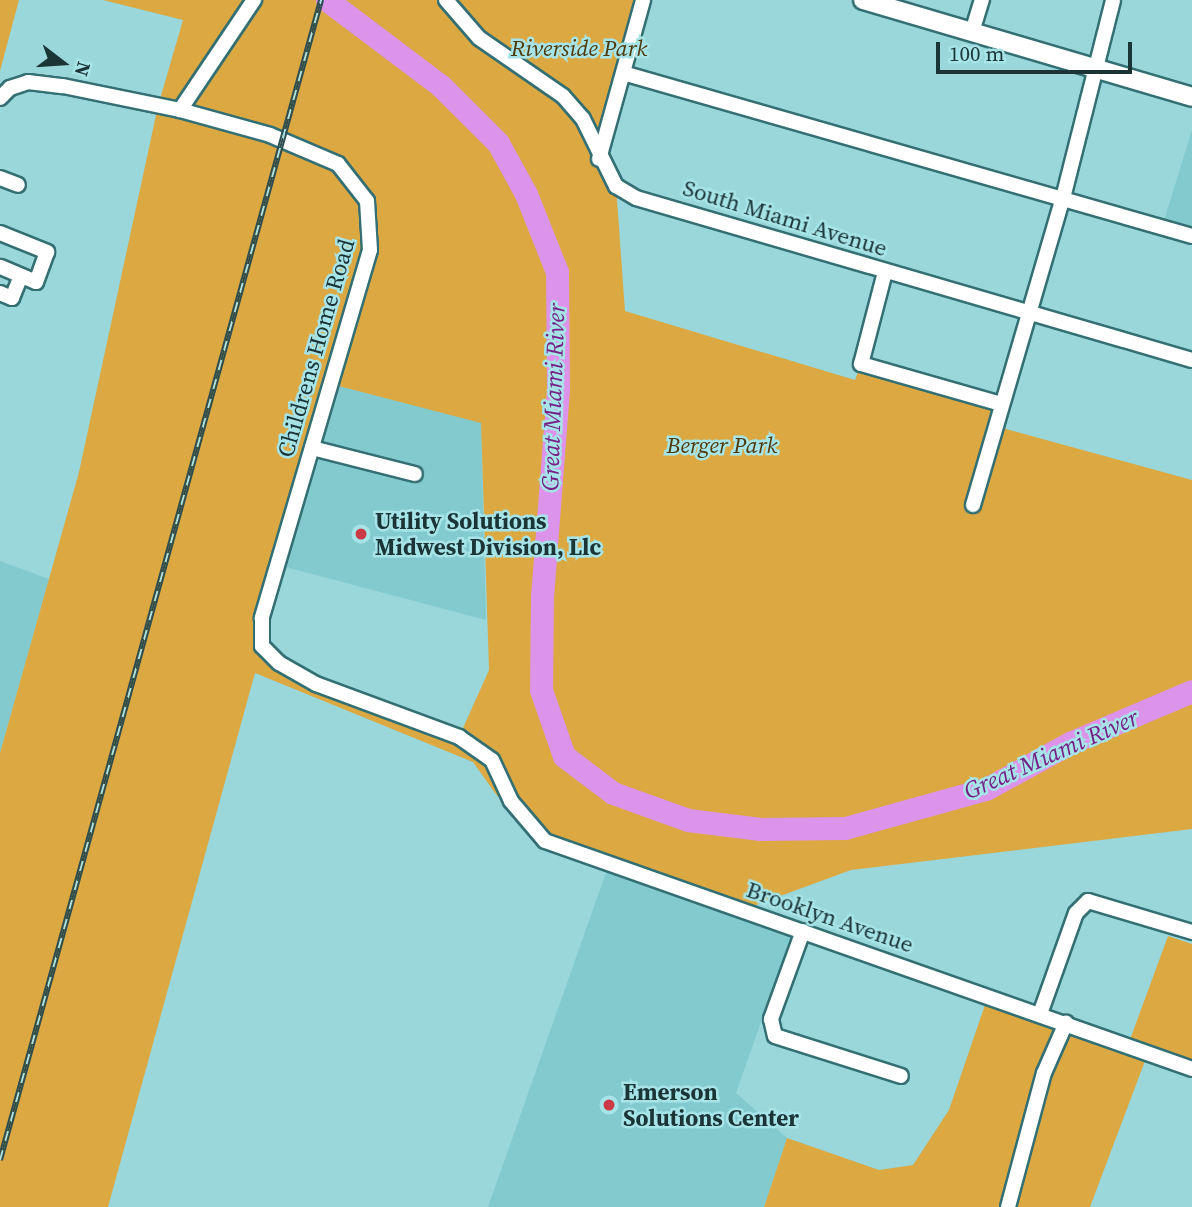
<!DOCTYPE html>
<html>
<head>
<meta charset="utf-8">
<style>
  body { margin:0 }
  #map { position:relative; width:1192px; height:1207px; overflow:hidden; background:#99d7db; font-family:"Source Serif 4",serif }
  div>[style] { position:absolute }
  .built>* { inset:0; background:#83cacf }
  .green>* { inset:0; background:#dba842 }
  .river>* { height:23px; margin:-11.5px; padding:0 11.5px; transform-origin:11.5px; border-radius:11.5px; background:#dc94ea }
  .roads { filter:drop-shadow(2px 0 #336f73) drop-shadow(-2px 0 #336f73) drop-shadow(0 2px #336f73) drop-shadow(0 -2px #336f73) }
  .minor>* { height:14px; margin:-7px; padding:0 7px; transform-origin:7px; border-radius:7px; background:#fff }
  .major>* { height:18px; margin:-9px; padding:0 9px; transform-origin:9px; border-radius:9px; background:#fff }
  .rail>* { height:6px; margin-top:-3px; transform-origin:0; background:repeating-linear-gradient(90deg,#a6e4e8 0 10px,#2e4d4f 0 20px); box-sizing:border-box; border-block:2px solid #2e4d4f }
  .dots>* { width:19px; height:19px; translate:-50% -50%; box-sizing:border-box; border:4px solid #a6e4e8; border-radius:50% }
  span { translate:-50% -50%; white-space:nowrap; text-align:center; line-height:1.15; -webkit-text-stroke:5px #a6e4e8; paint-order:stroke }
  .park-label { font-size:23px; color:#503909; font-style:italic }
  .street-label { font-size:23px; color:#1b3436 }
  .poi-label { font-size:23px; color:#1b3436; font-weight:700 }
  .left { translate:0 -50%; text-align:left }
  .water-label { font-size:24px; color:#772086; font-style:italic }
  .north { position:absolute; left:28px; top:28px; width:70px; height:70px; -webkit-text-stroke:5px #a6e4e8; paint-order:stroke; rotate:107deg; font-size:19px; font-weight:700; line-height:28px; text-align:center; color:#1b3436 }
  .north::after { content:''; display:block; margin:auto; width:24px; height:32px; background:#1b3436; clip-path:polygon(50% 0,100% 100%,50% 72%,0 100%) }
  .scale { position:absolute; left:936px; top:42px; width:196px; height:32px; box-sizing:border-box; border:4px solid #1b3436; border-top:0; padding-left:9px; font-size:21px; line-height:24px; white-space:nowrap; color:#1b3436; -webkit-text-stroke:5px #a6e4e8; paint-order:stroke }
</style>
</head>
<body>
<div id="map">
  <div class="built">
    <div style="clip-path:polygon(1192px 130px,1192px 236px,1162px 227px)"></div>
    <div style="clip-path:polygon(331px 384px,481px 422px,486px 620px,278px 565px)"></div>
    <div style="clip-path:polygon(0 561px,49px 579px,0 753px)"></div>
    <div style="clip-path:polygon(609px 864px,794px 928px,736px 1093px,787px 1138px,764px 1207px,488px 1207px)"></div>
  </div>
  <div class="green">
    <div style="clip-path:polygon(0 0,19px 0,0 71px)"></div>
    <div style="clip-path:polygon(evenodd,103px 0,643px 0,599px 159px,616px 186px,625px 311px,855px 380px,861px 364px,1001px 404px,995px 426px,1192px 480px,1192px 829px,851px 870px,742px 910px,545px 841px,505px 786px,498px 797px,473px 762px,255px 673px,108px 1207px,0 1207px,0 753px,79px 472px,158px 106px,183px 20px,103px 0,331px 384px,481px 423px,489px 670px,459px 737px,280px 663px,262px 646px,262px 618px,331px 384px)"></div>
    <div style="clip-path:polygon(1168px 936px,1192px 944px,1192px 1069px,1148px 1053px,1090px 1207px,764px 1207px,787px 1138px,879px 1170px,913px 1165px,949px 1110px,988px 996px,1128px 1045px)"></div>
  </div>
  <div class="river">
    <div style="left:327px;top:0;width:141px;rotate:37deg"></div>
    <div style="left:440px;top:85px;width:82px;rotate:45deg"></div>
    <div style="left:498px;top:143px;width:58px;rotate:61.2deg"></div>
    <div style="left:526px;top:194px;width:84px;rotate:68.3deg"></div>
    <div style="left:557px;top:272px;width:117px;rotate:89.5deg"></div>
    <div style="left:558px;top:389px;width:208px;rotate:94.4deg"></div>
    <div style="left:542px;top:596px;width:94px;rotate:90.6deg"></div>
    <div style="left:541px;top:690px;width:70px;rotate:70.8deg"></div>
    <div style="left:564px;top:756px;width:61px;rotate:37.1deg"></div>
    <div style="left:613px;top:793px;width:80px;rotate:19.8deg"></div>
    <div style="left:688px;top:820px;width:73px;rotate:7.1deg"></div>
    <div style="left:760px;top:829px;width:85px;rotate:-0.7deg"></div>
    <div style="left:845px;top:828px;width:146px;rotate:-15.5deg"></div>
    <div style="left:986px;top:789px;width:98px;rotate:-28.7deg"></div>
    <div style="left:1072px;top:742px;width:130px;rotate:-23deg"></div>
  </div>
  <div class="roads">
    <div class="minor">
      <div style="left:446px;top:0;width:50px;rotate:49deg"></div>
      <div style="left:479px;top:38px;width:102px;rotate:34.6deg"></div>
      <div style="left:563px;top:96px;width:30px;rotate:49deg"></div>
      <div style="left:583px;top:119px;width:75px;rotate:63.8deg"></div>
      <div style="left:616px;top:186px;width:23px;rotate:31deg"></div>
      <div style="left:636px;top:198px;width:579px;rotate:16.24deg"></div>
      <div style="left:972px;top:32px;width:34px;rotate:-73deg"></div>
      <div style="left:623px;top:73px;width:592px;rotate:15.99deg"></div>
      <div style="left:0;top:98px;width:14px;rotate:-45deg"></div>
      <div style="left:10px;top:88px;width:19px;rotate:-18deg"></div>
      <div style="left:28px;top:82px;width:35px;rotate:7deg"></div>
      <div style="left:63px;top:86px;width:119px;rotate:11.6deg"></div>
      <div style="left:180px;top:110px;width:93px;rotate:15.5deg"></div>
      <div style="left:270px;top:135px;width:74px;rotate:23.1deg"></div>
      <div style="left:338px;top:164px;width:47px;rotate:51.9deg"></div>
      <div style="left:367px;top:201px;width:49px;rotate:86.5deg"></div>
      <div style="left:370px;top:250px;width:384px;rotate:106.4deg"></div>
      <div style="left:262px;top:618px;width:28px;rotate:90deg"></div>
      <div style="left:262px;top:646px;width:24px;rotate:45deg"></div>
      <div style="left:279px;top:663px;width:43px;rotate:29.6deg"></div>
      <div style="left:316px;top:684px;width:153px;rotate:20.3deg"></div>
      <div style="left:459px;top:737px;width:40px;rotate:34.9deg"></div>
      <div style="left:492px;top:760px;width:45px;rotate:65.1deg"></div>
      <div style="left:511px;top:801px;width:52px;rotate:49.6deg"></div>
      <div style="left:545px;top:841px;width:686px;rotate:19.41deg"></div>
      <div style="left:180px;top:110px;width:133px;rotate:-56.1deg"></div>
      <div style="left:599px;top:159px;width:165px;rotate:-74.5deg"></div>
      <div style="left:0;top:178px;width:19px;rotate:21deg"></div>
      <div style="left:0;top:233px;width:51px;rotate:22deg"></div>
      <div style="left:47px;top:252px;width:32px;rotate:110deg"></div>
      <div style="left:36px;top:282px;width:39px;rotate:-157deg"></div>
      <div style="left:885px;top:272px;width:95px;rotate:104.6deg"></div>
      <div style="left:861px;top:364px;width:146px;rotate:15.9deg"></div>
      <div style="left:0;top:293px;width:13px;rotate:23deg"></div>
      <div style="left:12px;top:298px;width:24px;rotate:-68deg"></div>
      <div style="left:312px;top:448px;width:106px;rotate:14.2deg"></div>
      <div style="left:973px;top:505px;width:320px;rotate:-73.7deg"></div>
      <div style="left:1063px;top:198px;width:204px;rotate:-75.8deg"></div>
      <div style="left:803px;top:931px;width:94px;rotate:110deg"></div>
      <div style="left:771px;top:1019px;width:17px;rotate:77deg"></div>
      <div style="left:775px;top:1036px;width:132px;rotate:17.6deg"></div>
      <div style="left:1040px;top:1014px;width:107px;rotate:-70.4deg"></div>
      <div style="left:1076px;top:913px;width:17px;rotate:-45deg"></div>
      <div style="left:1088px;top:901px;width:109px;rotate:16.6deg"></div>
      <div style="left:1008px;top:1207px;width:139px;rotate:-75deg"></div>
      <div style="left:1044px;top:1073px;width:55px;rotate:-66.3deg"></div>
    </div>
    <div class="major">
      <div style="left:863px;top:0;width:343px;rotate:16.4deg"></div>
    </div>
  </div>
  <div class="rail">
    <div style="left:0;top:1160px;width:1204px;rotate:-74.53deg"></div>
  </div>
  <div class="dots">
    <div style="left:361px;top:534px;background:#cb3b45"></div>
    <div style="left:609px;top:1105px;background:#cb3b45"></div>
  </div>
  <div class="park-label">
    <span style="left:579px;top:48px">Riverside Park</span>
    <span style="left:722px;top:445px">Berger Park</span>
  </div>
  <div class="street-label">
    <span style="left:785px;top:218px;rotate:17deg">South Miami Avenue</span>
    <span style="left:316px;top:348px;rotate:-74deg">Childrens Home Road</span>
    <span style="left:830px;top:917px;rotate:19deg">Brooklyn Avenue</span>
  </div>
  <div class="poi-label">
    <span class="left" style="left:375px;top:534px">Utility Solutions<br>Midwest Division, Llc</span>
    <span class="left" style="left:623px;top:1105px">Emerson<br>Solutions Center</span>
  </div>
  <div class="water-label">
    <span style="left:553px;top:397px;rotate:-88deg">Great Miami River</span>
    <span style="left:1051px;top:754px;rotate:-24deg">Great Miami River</span>
  </div>
  <div class="north">N</div>
  <div class="scale">100 m</div>
</div>
</body>
</html>
